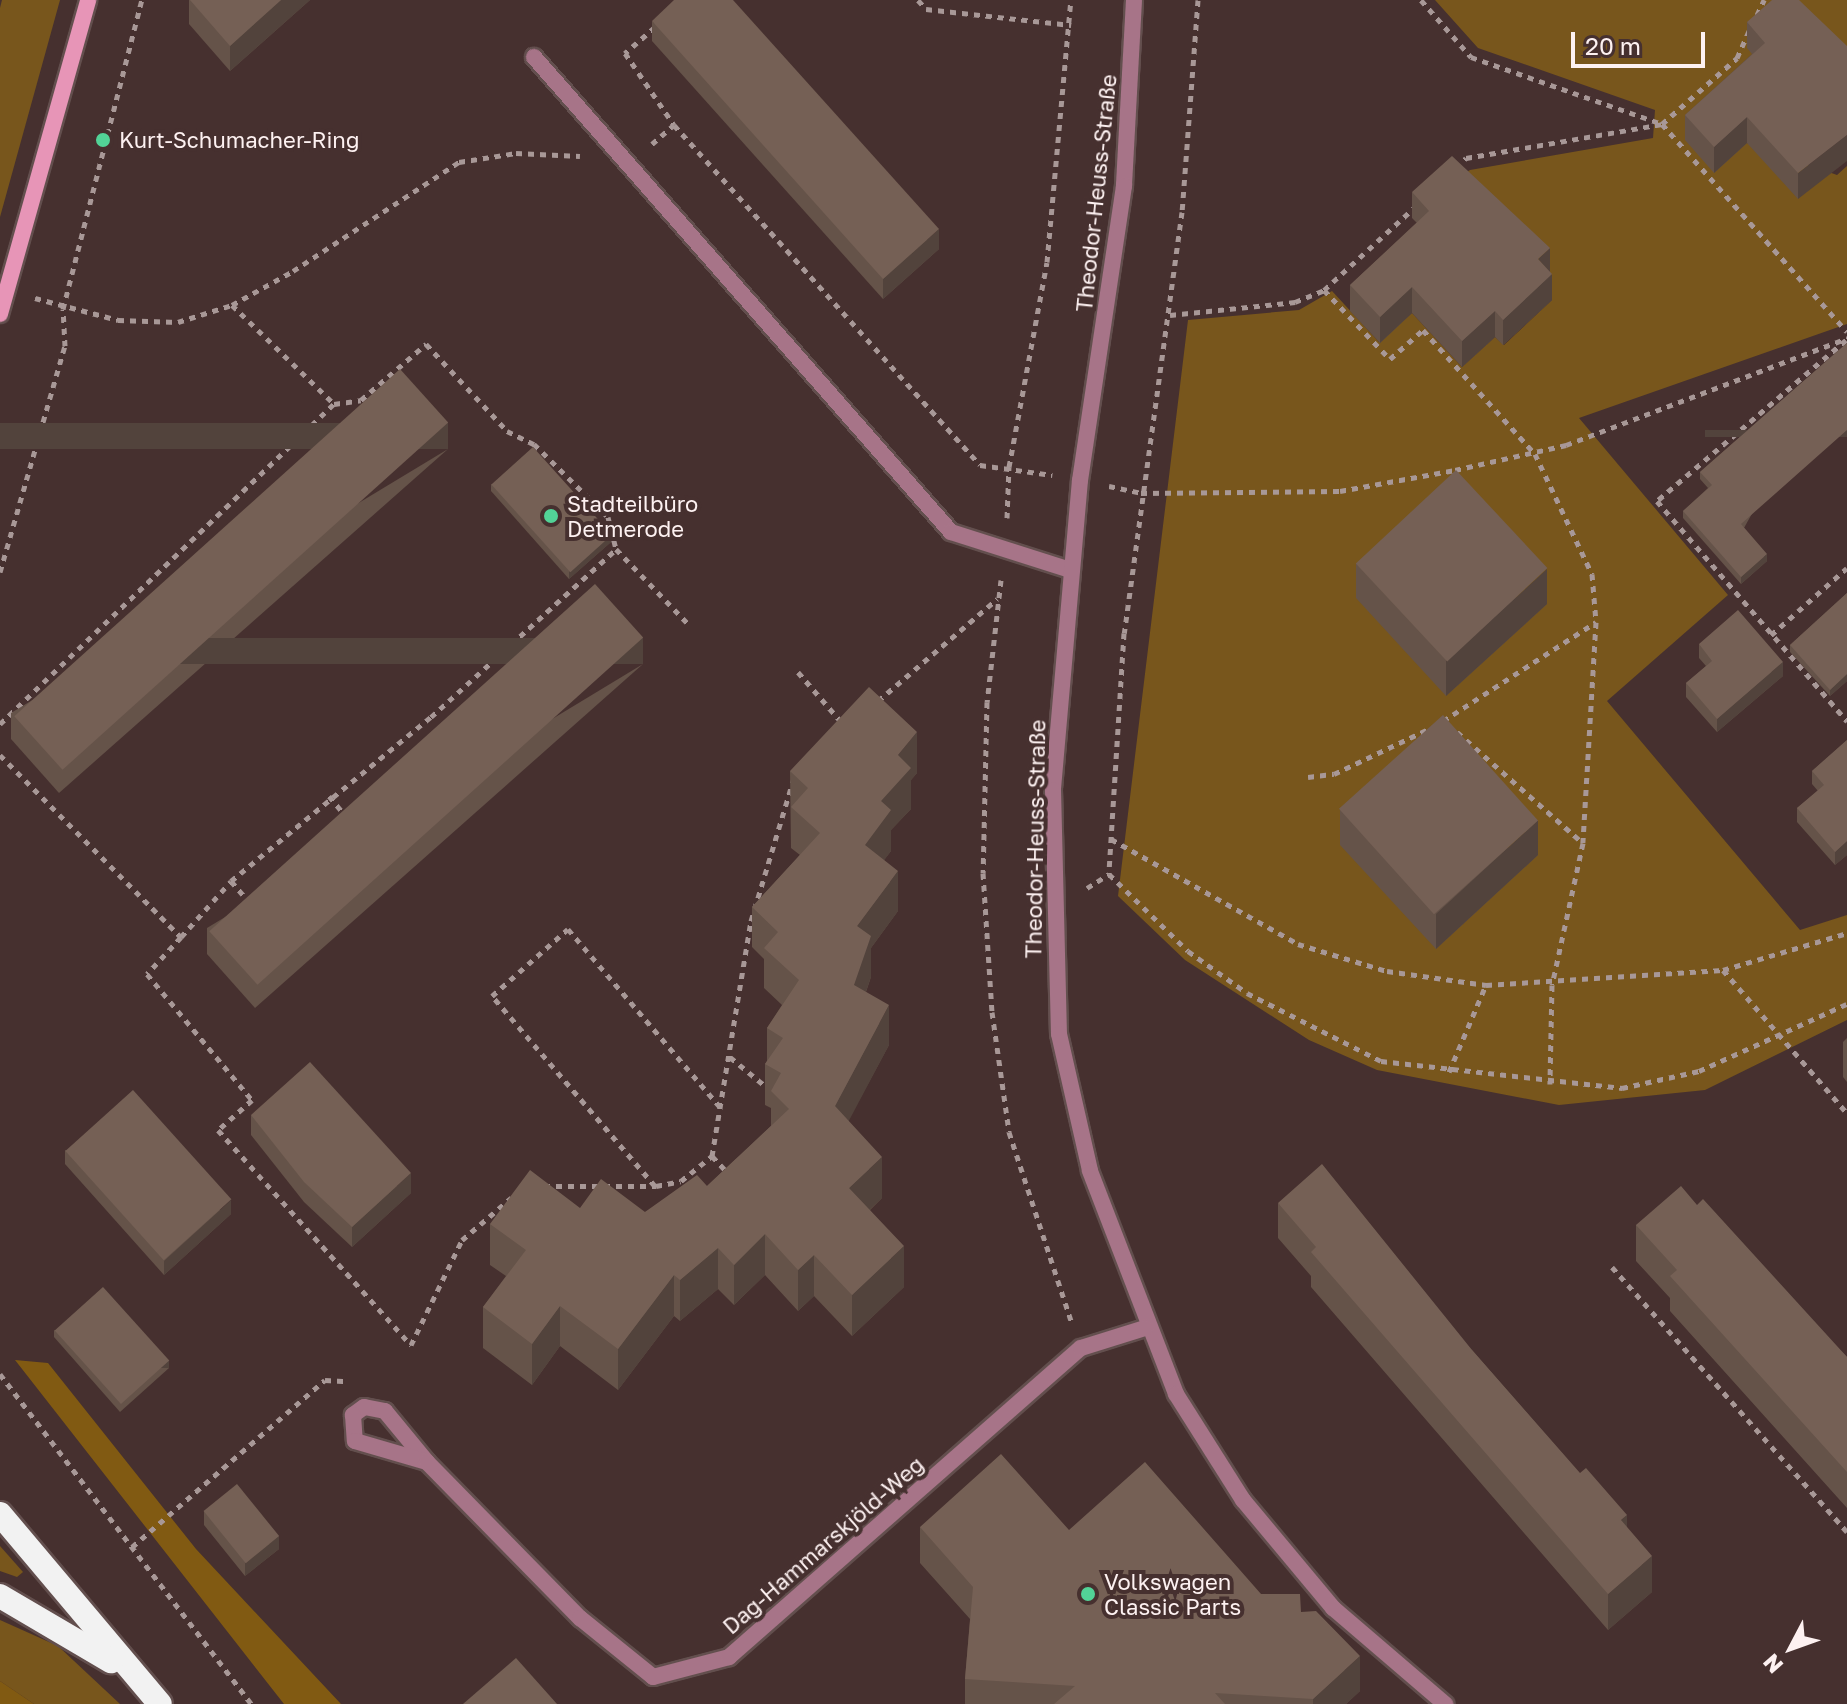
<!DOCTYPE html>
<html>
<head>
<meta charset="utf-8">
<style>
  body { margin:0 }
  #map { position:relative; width:1847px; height:1704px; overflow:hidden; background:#46302f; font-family:"Golos Text",sans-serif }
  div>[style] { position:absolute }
  .green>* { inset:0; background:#78561c }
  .forest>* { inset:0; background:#815a12 }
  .path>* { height:5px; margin-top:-2.5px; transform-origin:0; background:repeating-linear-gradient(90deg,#a89897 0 6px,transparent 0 12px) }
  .roads { filter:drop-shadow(2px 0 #634f4e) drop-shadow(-2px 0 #634f4e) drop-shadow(0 2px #634f4e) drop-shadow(0 -2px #634f4e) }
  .lane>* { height:16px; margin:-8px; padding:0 8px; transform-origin:8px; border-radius:8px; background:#a77488 }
  .street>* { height:16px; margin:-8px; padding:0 8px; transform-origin:8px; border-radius:8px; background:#a77488 }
  .secondary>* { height:16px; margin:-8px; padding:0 8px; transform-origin:8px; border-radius:8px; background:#e795b7 }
  .highway>* { height:24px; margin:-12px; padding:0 12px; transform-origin:12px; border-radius:12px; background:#f2f2f2 }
  .wall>* { inset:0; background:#655349 }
  .shaded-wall>* { inset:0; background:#52433c; transform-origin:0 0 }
  .building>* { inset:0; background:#756055; transform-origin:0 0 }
  .dots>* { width:22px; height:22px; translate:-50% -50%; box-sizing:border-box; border:4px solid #46302f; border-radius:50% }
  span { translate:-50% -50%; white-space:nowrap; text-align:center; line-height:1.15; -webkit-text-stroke:8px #46302f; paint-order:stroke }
  .poi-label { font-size:22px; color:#fdf1f1 }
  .left { translate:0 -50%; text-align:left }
  .street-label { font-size:22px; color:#fdf1f1 }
  .north { position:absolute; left:1751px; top:1608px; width:80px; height:80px; -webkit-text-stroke:6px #46302f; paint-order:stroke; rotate:229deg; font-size:22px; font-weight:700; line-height:32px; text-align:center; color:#fdf1f1 }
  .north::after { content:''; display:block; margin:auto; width:28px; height:36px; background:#fdf1f1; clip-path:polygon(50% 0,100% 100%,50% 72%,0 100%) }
  .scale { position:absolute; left:1571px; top:32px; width:134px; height:36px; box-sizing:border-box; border:4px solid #fdf1f1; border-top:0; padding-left:10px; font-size:24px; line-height:28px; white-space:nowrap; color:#fdf1f1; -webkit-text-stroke:6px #46302f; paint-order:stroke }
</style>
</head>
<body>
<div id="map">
  <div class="green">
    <div style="clip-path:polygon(2px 0,60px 0,0 217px,0 8px)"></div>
    <div style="clip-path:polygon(1435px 0,1847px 0,1847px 68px,1783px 88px,1747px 143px,1837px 175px,1847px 166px,1847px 324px,1579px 418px,1728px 595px,1607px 701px,1800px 930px,1847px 915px,1847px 1020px,1705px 1090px,1559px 1105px,1377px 1070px,1309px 1040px,1185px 960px,1118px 896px,1188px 320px,1299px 310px,1332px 291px,1379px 342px,1412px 313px,1462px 367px,1495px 337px,1504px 345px,1552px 300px,1452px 182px,1470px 170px,1653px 138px,1655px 110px,1478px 48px)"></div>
    <div style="clip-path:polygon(0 1546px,23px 1572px,17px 1577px,0 1571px)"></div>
    <div style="clip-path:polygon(0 1620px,58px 1646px,120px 1704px,34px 1704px,0 1681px)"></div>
  </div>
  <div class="forest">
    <div style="clip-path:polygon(15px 1360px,48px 1363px,196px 1549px,341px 1704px,284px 1704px)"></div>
    <div style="clip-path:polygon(0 1681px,34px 1704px,0 1704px)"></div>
  </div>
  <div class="path">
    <div style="left:918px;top:0;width:12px;rotate:48deg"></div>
    <div style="left:926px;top:9px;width:146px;rotate:6.3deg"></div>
    <div style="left:1198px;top:0;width:213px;rotate:94.3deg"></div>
    <div style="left:1182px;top:212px;width:425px;rotate:97.8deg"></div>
    <div style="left:1124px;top:633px;width:241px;rotate:93.6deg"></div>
    <div style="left:1109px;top:874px;width:110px;rotate:44.3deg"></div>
    <div style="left:1188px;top:951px;width:72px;rotate:35.4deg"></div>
    <div style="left:1247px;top:993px;width:150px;rotate:26.9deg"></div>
    <div style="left:1381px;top:1061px;width:243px;rotate:6.4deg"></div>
    <div style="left:1622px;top:1088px;width:79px;rotate:-12.4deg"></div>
    <div style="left:1699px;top:1071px;width:162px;rotate:-24.4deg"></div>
    <div style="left:1421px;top:0;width:76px;rotate:48.7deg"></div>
    <div style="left:1471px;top:57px;width:202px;rotate:19.3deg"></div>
    <div style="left:1662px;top:124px;width:278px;rotate:48.3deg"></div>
    <div style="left:1757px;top:15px;width:17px;rotate:-65deg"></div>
    <div style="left:655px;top:27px;width:40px;rotate:139deg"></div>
    <div style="left:625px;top:53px;width:87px;rotate:55.8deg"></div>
    <div style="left:674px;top:125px;width:457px;rotate:48deg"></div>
    <div style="left:980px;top:465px;width:73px;rotate:7.9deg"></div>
    <div style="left:652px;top:144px;width:29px;rotate:-41deg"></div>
    <div style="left:1456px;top:168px;width:14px;rotate:-45deg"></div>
    <div style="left:1466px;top:158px;width:199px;rotate:-9.8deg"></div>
    <div style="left:1662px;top:124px;width:100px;rotate:-41.3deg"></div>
    <div style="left:1737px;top:58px;width:30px;rotate:-66deg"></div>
    <div style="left:1324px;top:290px;width:95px;rotate:46.3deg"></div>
    <div style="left:1390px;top:359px;width:44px;rotate:-41.3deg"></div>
    <div style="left:1423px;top:330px;width:167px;rotate:47.9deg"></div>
    <div style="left:1535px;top:454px;width:133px;rotate:64.6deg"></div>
    <div style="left:1592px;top:574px;width:48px;rotate:85.2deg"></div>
    <div style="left:1596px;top:622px;width:221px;rotate:93.4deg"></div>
    <div style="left:1583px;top:843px;width:145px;rotate:102.3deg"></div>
    <div style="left:1552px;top:985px;width:99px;rotate:91.2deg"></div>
    <div style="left:35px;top:298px;width:86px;rotate:14.8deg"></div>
    <div style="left:118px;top:320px;width:60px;rotate:1.9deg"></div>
    <div style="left:178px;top:322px;width:57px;rotate:-17.5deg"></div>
    <div style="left:232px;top:305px;width:70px;rotate:-29.1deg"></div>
    <div style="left:293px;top:271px;width:199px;rotate:-33.3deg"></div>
    <div style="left:459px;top:162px;width:58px;rotate:-9deg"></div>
    <div style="left:516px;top:153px;width:64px;rotate:2.7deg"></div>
    <div style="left:232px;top:305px;width:142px;rotate:44.1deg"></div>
    <div style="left:1170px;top:315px;width:126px;rotate:-5.9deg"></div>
    <div style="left:1295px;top:302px;width:31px;rotate:-22deg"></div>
    <div style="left:1324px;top:290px;width:126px;rotate:-42.4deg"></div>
    <div style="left:1846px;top:340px;width:248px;rotate:139.6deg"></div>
    <div style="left:1657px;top:501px;width:291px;rotate:49.2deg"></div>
    <div style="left:1109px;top:486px;width:33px;rotate:12deg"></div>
    <div style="left:1141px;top:493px;width:199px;rotate:-0.6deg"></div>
    <div style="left:1340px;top:491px;width:117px;rotate:-10.3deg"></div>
    <div style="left:1455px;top:470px;width:114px;rotate:-12.7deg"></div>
    <div style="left:1566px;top:445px;width:301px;rotate:-20.8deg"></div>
    <div style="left:1007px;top:518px;width:51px;rotate:-87.8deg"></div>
    <div style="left:1009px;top:467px;width:208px;rotate:-79.5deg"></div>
    <div style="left:1047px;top:262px;width:263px;rotate:-84.8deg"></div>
    <div style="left:0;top:572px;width:235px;rotate:-74deg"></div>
    <div style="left:65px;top:346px;width:37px;rotate:-93deg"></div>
    <div style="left:63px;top:309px;width:319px;rotate:-75.7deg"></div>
    <div style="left:1001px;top:580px;width:123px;rotate:96.5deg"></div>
    <div style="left:987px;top:702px;width:171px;rotate:91.3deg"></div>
    <div style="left:983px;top:873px;width:139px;rotate:86.3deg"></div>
    <div style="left:992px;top:1012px;width:121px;rotate:81.9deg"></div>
    <div style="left:1009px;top:1132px;width:199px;rotate:71.8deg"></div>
    <div style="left:1771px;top:635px;width:101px;rotate:-41.4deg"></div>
    <div style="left:798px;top:672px;width:69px;rotate:49.1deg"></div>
    <div style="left:878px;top:701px;width:157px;rotate:-40.6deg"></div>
    <div style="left:1443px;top:721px;width:182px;rotate:-32.9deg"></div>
    <div style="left:0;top:724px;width:463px;rotate:-43.8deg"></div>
    <div style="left:334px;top:404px;width:27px;rotate:-8deg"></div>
    <div style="left:361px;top:400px;width:86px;rotate:-40.7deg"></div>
    <div style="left:426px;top:344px;width:119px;rotate:47deg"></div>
    <div style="left:507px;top:431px;width:30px;rotate:26deg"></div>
    <div style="left:534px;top:444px;width:104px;rotate:44.6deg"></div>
    <div style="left:608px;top:517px;width:33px;rotate:76deg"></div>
    <div style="left:616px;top:549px;width:107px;rotate:46.1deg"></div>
    <div style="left:1457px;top:732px;width:168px;rotate:41.4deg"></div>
    <div style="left:0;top:755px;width:257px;rotate:45.2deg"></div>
    <div style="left:181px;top:937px;width:75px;rotate:-48.2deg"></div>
    <div style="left:231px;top:881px;width:259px;rotate:-39.4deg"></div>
    <div style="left:431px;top:717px;width:250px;rotate:-42.2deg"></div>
    <div style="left:1308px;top:777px;width:26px;rotate:-7deg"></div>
    <div style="left:1334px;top:774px;width:107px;rotate:-25.4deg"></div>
    <div style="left:329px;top:796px;width:23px;rotate:50deg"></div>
    <div style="left:1111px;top:839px;width:214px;rotate:29.3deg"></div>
    <div style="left:1298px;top:944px;width:93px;rotate:16.9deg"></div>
    <div style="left:1387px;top:971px;width:100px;rotate:8deg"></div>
    <div style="left:1486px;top:985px;width:237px;rotate:-3.6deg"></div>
    <div style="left:1723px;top:970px;width:129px;rotate:-16.6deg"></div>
    <div style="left:231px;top:881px;width:23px;rotate:49deg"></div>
    <div style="left:1087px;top:888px;width:26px;rotate:-32deg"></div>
    <div style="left:181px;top:937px;width:50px;rotate:132.6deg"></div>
    <div style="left:147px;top:974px;width:164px;rotate:50.2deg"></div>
    <div style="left:252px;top:1100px;width:45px;rotate:138.6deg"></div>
    <div style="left:218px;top:1130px;width:289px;rotate:48.1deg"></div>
    <div style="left:411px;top:1345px;width:117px;rotate:-64.1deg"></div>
    <div style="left:462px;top:1240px;width:65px;rotate:-40.6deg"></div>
    <div style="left:1723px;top:970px;width:189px;rotate:49.1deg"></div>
    <div style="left:730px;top:1057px;width:50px;rotate:39.4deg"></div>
    <div style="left:1449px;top:1072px;width:95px;rotate:-67deg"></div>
    <div style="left:712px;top:1156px;width:23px;rotate:47deg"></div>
    <div style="left:544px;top:1186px;width:112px"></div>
    <div style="left:656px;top:1186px;width:25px;rotate:-11deg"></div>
    <div style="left:681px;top:1181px;width:40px;rotate:-39deg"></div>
    <div style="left:712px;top:1156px;width:238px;rotate:-80.6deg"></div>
    <div style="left:751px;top:921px;width:149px;rotate:-73.3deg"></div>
    <div style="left:655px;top:1186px;width:250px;rotate:-130.6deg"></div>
    <div style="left:492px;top:996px;width:101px;rotate:-41.4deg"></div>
    <div style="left:568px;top:929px;width:234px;rotate:49.5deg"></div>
    <div style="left:1612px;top:1267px;width:354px;rotate:48.4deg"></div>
    <div style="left:0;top:1374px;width:415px;rotate:52.7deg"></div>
    <div style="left:132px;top:1547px;width:255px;rotate:-40.9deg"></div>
    <div style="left:325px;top:1380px;width:22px;rotate:3deg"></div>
  </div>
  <div class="roads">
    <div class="lane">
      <div style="left:534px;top:57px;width:632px;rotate:48.72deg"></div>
      <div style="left:951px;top:532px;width:125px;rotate:17.7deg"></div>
    </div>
    <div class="street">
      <div style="left:1134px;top:0;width:186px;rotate:93.1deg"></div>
      <div style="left:1124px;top:186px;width:297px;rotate:98.5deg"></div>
      <div style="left:1080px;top:480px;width:311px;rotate:95deg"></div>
      <div style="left:1053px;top:790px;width:244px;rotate:88.6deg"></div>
      <div style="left:1059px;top:1034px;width:140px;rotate:77.2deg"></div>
      <div style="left:1090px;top:1171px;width:239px;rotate:68.9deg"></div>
      <div style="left:1176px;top:1394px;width:125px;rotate:57.7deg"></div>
      <div style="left:1243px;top:1500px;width:141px;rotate:50.2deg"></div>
      <div style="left:1333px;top:1608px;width:148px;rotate:40.6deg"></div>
      <div style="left:427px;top:1462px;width:66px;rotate:-129.5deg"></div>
      <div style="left:385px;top:1411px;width:21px;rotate:-169deg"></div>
      <div style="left:364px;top:1407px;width:14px;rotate:144deg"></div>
      <div style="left:353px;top:1415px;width:26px;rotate:86deg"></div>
      <div style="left:355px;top:1441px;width:75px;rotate:16.3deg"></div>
      <div style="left:427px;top:1462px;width:219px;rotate:45.6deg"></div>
      <div style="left:580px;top:1618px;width:94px;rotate:38.9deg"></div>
      <div style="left:653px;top:1677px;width:79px;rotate:-14.7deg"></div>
      <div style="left:729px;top:1657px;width:468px;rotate:-41.3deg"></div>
      <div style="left:1081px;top:1348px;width:67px;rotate:-17.4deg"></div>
    </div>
    <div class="secondary">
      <div style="left:0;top:314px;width:326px;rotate:-74.3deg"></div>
    </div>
    <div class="highway">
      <div style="left:0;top:1514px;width:248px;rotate:49.9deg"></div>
      <div style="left:0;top:1596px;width:129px;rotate:30.4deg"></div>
    </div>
  </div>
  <div class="wall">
    <div style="clip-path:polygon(189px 0,310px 0,230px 71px,189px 24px)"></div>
    <div style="clip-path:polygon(1799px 0,1798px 199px,1747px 143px,1714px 173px,1685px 140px,1685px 115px,1752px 54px,1747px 48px,1747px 22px)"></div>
    <div style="clip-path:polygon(652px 21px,939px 249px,883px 299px,652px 41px)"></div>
    <div style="clip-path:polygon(1412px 192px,1550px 272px,1552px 300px,1503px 345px,1495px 337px,1462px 367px,1412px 313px,1380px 343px,1350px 311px,1350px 285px,1417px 223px,1412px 218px)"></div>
    <div style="clip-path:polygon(1847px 343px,1744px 528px,1767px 561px,1741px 584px,1683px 518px,1683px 511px,1708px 488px,1700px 479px,1700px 472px)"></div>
    <div style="clip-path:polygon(448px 449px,59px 793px,11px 739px,11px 713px)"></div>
    <div style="clip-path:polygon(491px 484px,611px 542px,569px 579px,491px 491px)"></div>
    <div style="clip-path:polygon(1356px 563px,1547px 604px,1446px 696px,1356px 598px)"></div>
    <div style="clip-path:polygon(1847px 593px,1847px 681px,1830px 696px,1790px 652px,1790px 645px)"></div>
    <div style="clip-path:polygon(1699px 644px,1783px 676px,1717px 732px,1686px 697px,1686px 683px,1706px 666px,1699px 658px)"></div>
    <div style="clip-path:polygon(643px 664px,255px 1008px,207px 954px,207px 928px)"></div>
    <div style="clip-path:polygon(1847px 740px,1847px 855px,1835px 865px,1797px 822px,1797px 808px,1818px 791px,1812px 784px,1812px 771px)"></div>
    <div style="clip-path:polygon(790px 771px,917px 773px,911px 780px,911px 809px,891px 830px,891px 851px,884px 860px,898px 911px,871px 948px,871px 977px,866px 992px,889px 1045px,848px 1121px,882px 1198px,870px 1210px,904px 1287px,852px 1336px,814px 1296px,798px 1311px,765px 1275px,734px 1305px,718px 1289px,680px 1321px,674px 1316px,618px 1390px,560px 1346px,532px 1385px,483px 1348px,483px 1307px,506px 1276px,490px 1265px,490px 1224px,580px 1208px,645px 1212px,707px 1186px,771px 1126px,771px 1108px,765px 1105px,765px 1064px,767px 1061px,767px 1028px,782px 1005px,764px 988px,764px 959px,752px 947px,752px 907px,800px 855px,791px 848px)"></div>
    <div style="clip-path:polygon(1340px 810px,1538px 855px,1436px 949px,1340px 845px)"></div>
    <div style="clip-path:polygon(1847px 1038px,1847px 1082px,1843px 1077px,1843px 1042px)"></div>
    <div style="clip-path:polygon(251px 1115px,411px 1193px,352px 1247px,304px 1202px,251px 1135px)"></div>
    <div style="clip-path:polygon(65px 1150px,231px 1214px,164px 1275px,65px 1164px)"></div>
    <div style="clip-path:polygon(1278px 1203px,1472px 1350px,1627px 1528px,1652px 1592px,1608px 1630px,1311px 1287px,1311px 1276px,1278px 1238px)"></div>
    <div style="clip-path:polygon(1697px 1205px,1847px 1357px,1847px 1508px,1670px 1311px,1670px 1298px,1636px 1261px,1636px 1225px)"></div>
    <div style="clip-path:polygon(54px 1330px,169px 1368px,120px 1412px,54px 1337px)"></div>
    <div style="clip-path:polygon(204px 1511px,279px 1549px,245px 1576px,204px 1525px)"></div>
    <div style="clip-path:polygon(920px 1527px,1069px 1530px,1261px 1594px,1301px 1612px,1360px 1691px,1346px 1704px,965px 1704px,965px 1679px,970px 1619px,920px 1563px)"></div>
  </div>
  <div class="shaded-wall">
    <div style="clip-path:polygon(281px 0,310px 0,230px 71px,230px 46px)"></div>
    <div style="clip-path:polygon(1747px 117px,1747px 143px,1714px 173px,1714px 147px)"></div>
    <div style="clip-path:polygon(1847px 135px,1847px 161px,1798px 199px,1798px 173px)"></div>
    <div style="clip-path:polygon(939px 229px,939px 249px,883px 299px,883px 279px)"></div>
    <div style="clip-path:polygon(1550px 248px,1550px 273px,1538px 259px)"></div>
    <div style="clip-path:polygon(1552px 274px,1552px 300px,1503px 345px,1503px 320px)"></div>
    <div style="clip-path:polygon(1412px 287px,1412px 313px,1380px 343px,1380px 317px)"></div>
    <div style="clip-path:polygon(1495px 311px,1495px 337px,1462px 367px,1462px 341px)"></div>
    <div style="left:448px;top:423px;width:26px;height:519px;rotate:90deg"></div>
    <div style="left:1847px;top:430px;width:7px;height:142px;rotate:90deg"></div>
    <div style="clip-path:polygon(611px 535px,611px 542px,569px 579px,569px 572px)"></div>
    <div style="clip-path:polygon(1767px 554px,1767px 561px,1741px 584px,1741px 577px)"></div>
    <div style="clip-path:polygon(1547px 569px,1547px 604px,1446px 696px,1446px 661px)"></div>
    <div style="left:643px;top:638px;width:26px;height:519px;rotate:90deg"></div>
    <div style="clip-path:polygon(1783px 662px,1783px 676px,1717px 732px,1717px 719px)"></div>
    <div style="clip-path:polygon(1847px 674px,1847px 681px,1830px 696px,1830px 690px)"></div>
    <div style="clip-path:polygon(917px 732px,917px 773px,911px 780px,911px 809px,891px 830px,891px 851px,865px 886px,865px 845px,898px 755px)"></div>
    <div style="clip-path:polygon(1538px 820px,1538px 855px,1436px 949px,1436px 914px)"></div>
    <div style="clip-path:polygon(1847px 841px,1847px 855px,1835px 865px,1835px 852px)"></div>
    <div style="clip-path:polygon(898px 871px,898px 911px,871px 948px,871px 977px,854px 1026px,854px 985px,857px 926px)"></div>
    <div style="clip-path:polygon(889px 1005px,889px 1045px,835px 1147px,835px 1106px)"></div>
    <div style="clip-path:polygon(882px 1157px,882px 1198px,849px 1229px,849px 1188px)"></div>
    <div style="clip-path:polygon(411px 1173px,411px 1193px,352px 1247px,352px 1227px)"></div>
    <div style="clip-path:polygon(231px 1200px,231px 1214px,164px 1275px,164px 1261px)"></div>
    <div style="clip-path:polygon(765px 1234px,765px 1275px,734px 1305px,734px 1265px)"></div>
    <div style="clip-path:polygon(904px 1246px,904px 1287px,852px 1336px,852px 1295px)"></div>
    <div style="clip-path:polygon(718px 1248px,718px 1289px,680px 1321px,680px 1280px)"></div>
    <div style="clip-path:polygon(814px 1255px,814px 1296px,798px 1311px,798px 1270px)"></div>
    <div style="clip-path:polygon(674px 1275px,674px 1316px,618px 1390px,618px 1349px)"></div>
    <div style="clip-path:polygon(560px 1306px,560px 1346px,532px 1385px,532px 1344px)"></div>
    <div style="left:169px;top:1361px;width:7px;height:66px;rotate:90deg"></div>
    <div style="clip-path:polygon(1627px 1515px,1627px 1550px,1621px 1520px)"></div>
    <div style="clip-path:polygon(279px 1536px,279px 1549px,245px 1576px,245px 1563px)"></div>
    <div style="clip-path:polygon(1652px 1556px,1652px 1592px,1608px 1630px,1608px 1594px)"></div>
    <div style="clip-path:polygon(1360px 1656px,1360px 1691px,1346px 1704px,1313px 1704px,1313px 1699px)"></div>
  </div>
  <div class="building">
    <div style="clip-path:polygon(190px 0,281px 0,230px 46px)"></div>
    <div style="clip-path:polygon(674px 0,733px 0,939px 229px,883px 279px,652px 21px)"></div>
    <div style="clip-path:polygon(1772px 0,1799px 0,1847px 46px,1847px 135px,1798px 173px,1747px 117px,1714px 147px,1685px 115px,1765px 43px,1747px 22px)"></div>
    <div style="clip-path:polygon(1452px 156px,1550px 248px,1538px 259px,1552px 274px,1503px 320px,1495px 311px,1462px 341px,1412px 287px,1380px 317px,1350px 285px,1429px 211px,1412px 192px)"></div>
    <div style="clip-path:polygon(1847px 343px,1847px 430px,1741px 524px,1767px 554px,1741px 577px,1683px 511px,1712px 485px,1700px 472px)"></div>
    <div style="left:400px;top:369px;width:72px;height:519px;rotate:48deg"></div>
    <div style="left:533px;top:447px;width:118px;height:56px;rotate:48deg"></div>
    <div style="left:1456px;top:470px;width:134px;height:137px;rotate:47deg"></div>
    <div style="left:595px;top:584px;width:72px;height:519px;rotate:48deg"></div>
    <div style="clip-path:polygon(1847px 593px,1847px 674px,1830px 690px,1790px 645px)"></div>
    <div style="clip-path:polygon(1738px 610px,1783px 662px,1717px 719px,1686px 683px,1712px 661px,1699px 644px)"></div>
    <div style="clip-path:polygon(869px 687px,917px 732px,898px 755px,911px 768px,881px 801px,891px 810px,865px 845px,898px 871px,857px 926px,871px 936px,854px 985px,889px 1005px,835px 1106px,882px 1157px,849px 1188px,904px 1246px,852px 1295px,814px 1255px,798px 1270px,765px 1234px,734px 1265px,718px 1248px,680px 1280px,674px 1275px,618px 1349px,560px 1306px,532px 1344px,483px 1307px,526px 1250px,490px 1224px,530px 1170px,580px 1208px,601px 1179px,645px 1212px,697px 1175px,707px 1186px,789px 1109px,771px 1091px,781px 1073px,765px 1064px,783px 1038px,767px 1028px,799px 980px,764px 948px,778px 932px,752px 907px,820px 833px,791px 807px,808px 788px,790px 771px)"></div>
    <div style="left:1443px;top:715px;width:142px;height:140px;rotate:48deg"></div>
    <div style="clip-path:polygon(1847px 740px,1847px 841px,1835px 852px,1797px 808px,1824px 785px,1812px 771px)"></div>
    <div style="clip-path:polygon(310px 1062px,411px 1173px,352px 1227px,304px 1182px,251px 1115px)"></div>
    <div style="left:133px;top:1090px;width:147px;height:91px;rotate:48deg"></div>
    <div style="clip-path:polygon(1322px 1164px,1472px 1350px,1580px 1473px,1586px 1468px,1627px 1515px,1621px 1520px,1652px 1556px,1608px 1594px,1311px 1252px,1316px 1247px,1278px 1203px)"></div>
    <div style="clip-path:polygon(1681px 1186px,1697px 1205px,1703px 1199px,1847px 1357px,1847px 1472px,1670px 1276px,1677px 1270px,1636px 1225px)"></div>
    <div style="left:103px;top:1287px;width:99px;height:65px;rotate:48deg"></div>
    <div style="clip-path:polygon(1001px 1454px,1069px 1530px,1145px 1462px,1261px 1594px,1300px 1594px,1301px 1612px,1316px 1611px,1360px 1656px,1313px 1699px,1215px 1693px,1225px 1704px,1054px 1704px,1075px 1686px,965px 1679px,973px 1587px,920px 1527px)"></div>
    <div style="left:237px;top:1484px;width:67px;height:43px;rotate:51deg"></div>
    <div style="clip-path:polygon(516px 1658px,557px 1704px,463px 1704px)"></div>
  </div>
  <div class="dots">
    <div style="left:103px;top:140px;background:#52d397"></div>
    <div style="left:551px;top:516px;background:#52d397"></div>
    <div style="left:1088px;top:1594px;background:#52d397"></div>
  </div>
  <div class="poi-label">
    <span class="left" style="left:119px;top:140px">Kurt-Schumacher-Ring</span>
    <span class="left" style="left:567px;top:516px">Stadteilbüro<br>Detmerode</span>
    <span class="left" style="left:1104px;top:1594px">Volkswagen<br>Classic Parts</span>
  </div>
  <div class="street-label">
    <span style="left:1096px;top:193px;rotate:-84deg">Theodor-Heuss-Straße</span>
    <span style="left:1035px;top:839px;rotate:-89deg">Theodor-Heuss-Straße</span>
    <span style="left:823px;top:1545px;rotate:-41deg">Dag-Hammarskjöld-Weg</span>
  </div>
  <div class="north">N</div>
  <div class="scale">20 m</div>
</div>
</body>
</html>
